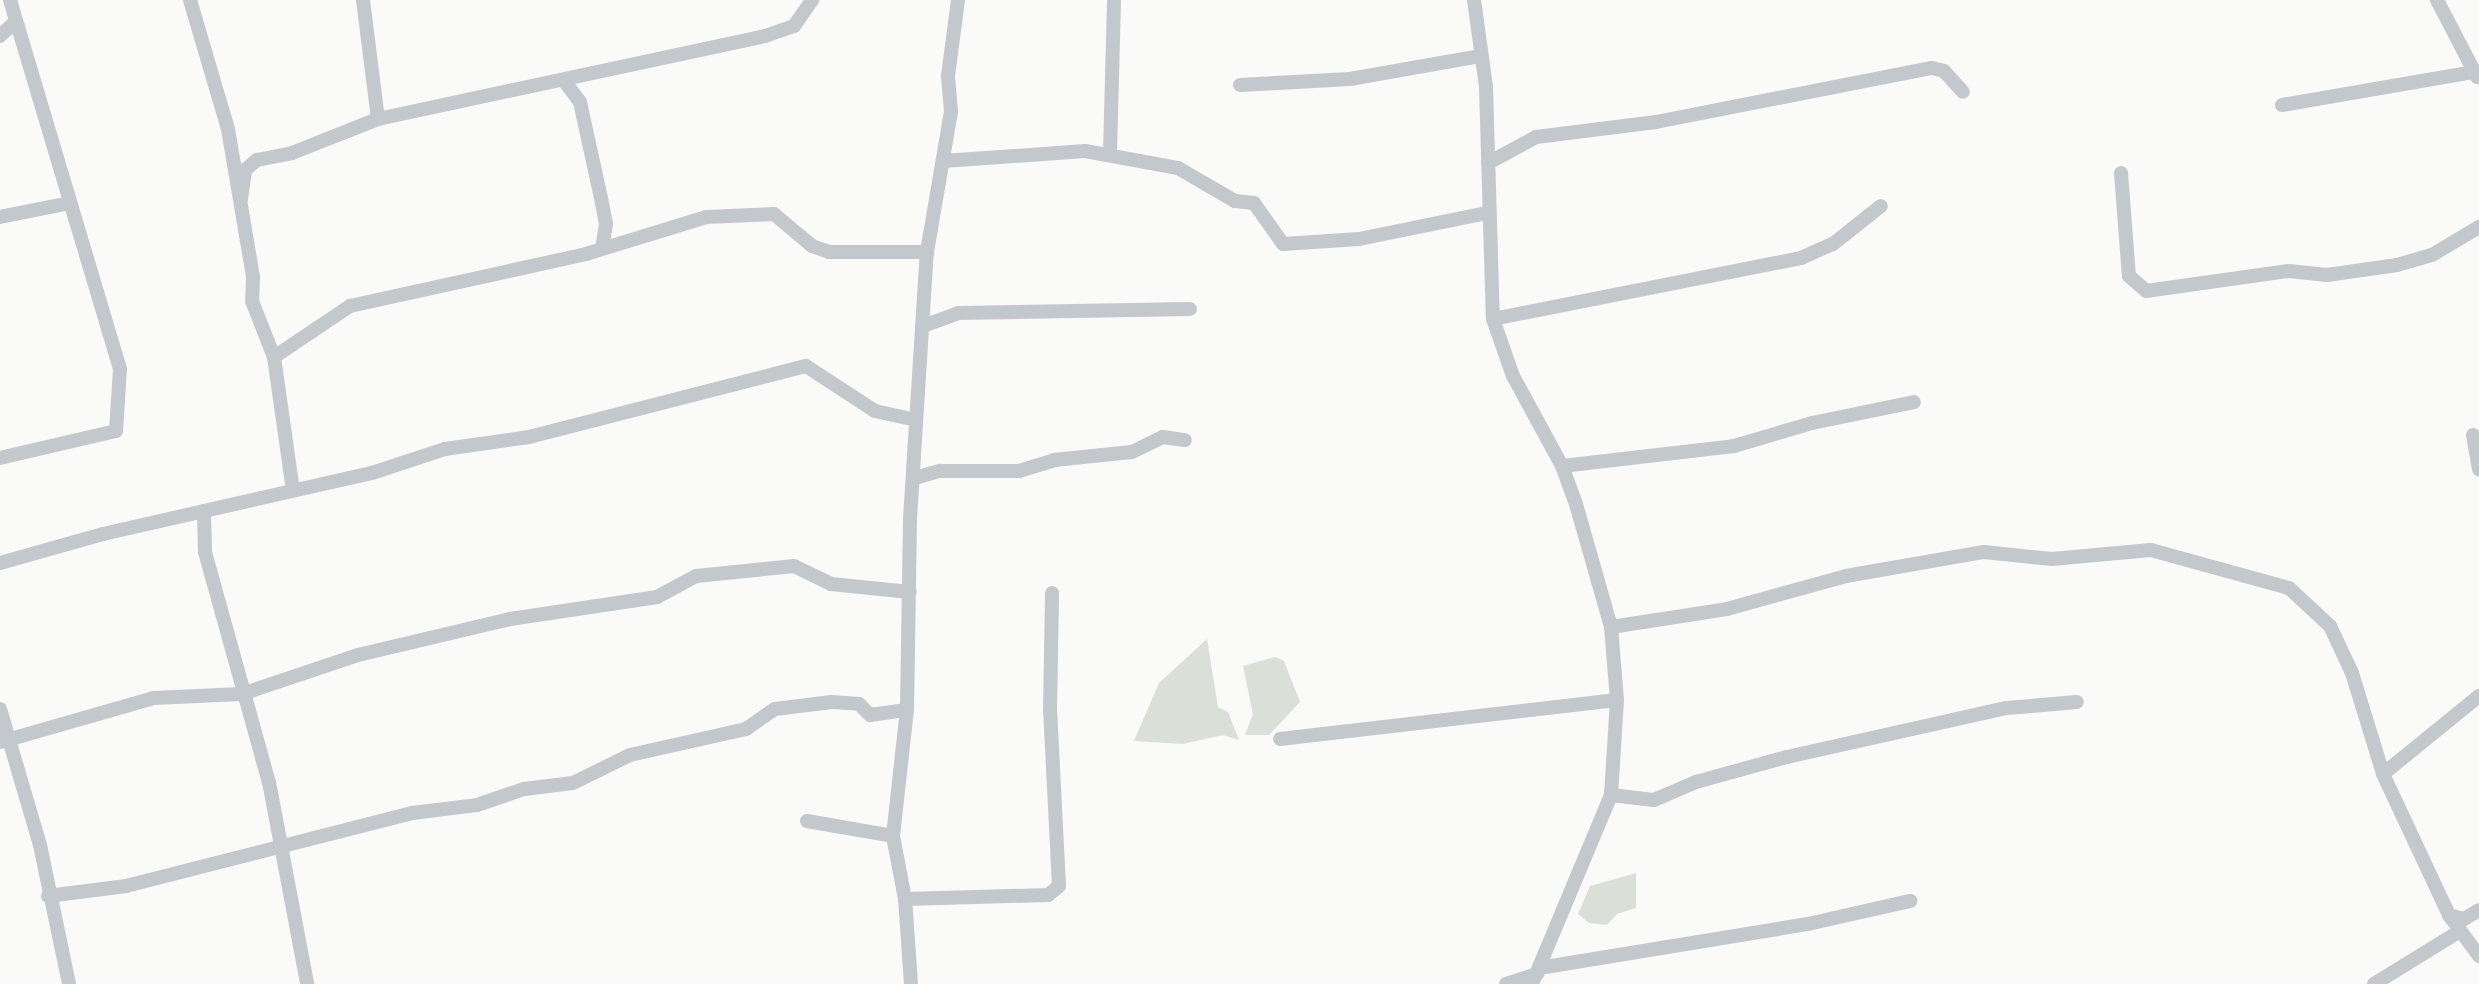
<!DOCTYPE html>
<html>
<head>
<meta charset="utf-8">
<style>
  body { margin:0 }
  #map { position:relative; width:2479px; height:984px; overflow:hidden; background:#fafaf8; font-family:"PT Sans Narrow",sans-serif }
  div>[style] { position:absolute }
  .green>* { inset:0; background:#dadfd7 }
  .minor>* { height:14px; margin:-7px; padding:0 7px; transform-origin:7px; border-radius:7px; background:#c3c8cc }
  span { translate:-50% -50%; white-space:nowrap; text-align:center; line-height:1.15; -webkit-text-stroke:8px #fff; paint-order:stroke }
</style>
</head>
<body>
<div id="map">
  <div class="green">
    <div style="clip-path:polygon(1207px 639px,1218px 707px,1228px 712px,1239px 740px,1223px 735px,1183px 744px,1134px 741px,1159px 683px)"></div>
    <div style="clip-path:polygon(1275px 657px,1284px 661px,1300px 702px,1269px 735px,1245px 735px,1253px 714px,1243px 666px)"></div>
    <div style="clip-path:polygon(1636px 873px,1636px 908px,1617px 914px,1607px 925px,1589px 923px,1578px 914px,1590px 886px)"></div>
  </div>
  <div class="minor">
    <div style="left:190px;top:0;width:134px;rotate:73.6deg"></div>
    <div style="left:228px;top:129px;width:150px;rotate:80.4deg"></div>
    <div style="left:253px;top:277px;width:24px;rotate:92deg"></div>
    <div style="left:252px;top:301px;width:60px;rotate:68.6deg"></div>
    <div style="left:274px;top:357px;width:134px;rotate:81.9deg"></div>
    <div style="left:363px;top:0;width:120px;rotate:82.8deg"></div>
    <div style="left:1474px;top:0;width:88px;rotate:82.1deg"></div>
    <div style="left:1486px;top:87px;width:232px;rotate:88.3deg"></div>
    <div style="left:1493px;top:319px;width:60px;rotate:70.7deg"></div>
    <div style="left:1513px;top:376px;width:102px;rotate:61.4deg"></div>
    <div style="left:1562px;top:466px;width:40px;rotate:69.8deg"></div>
    <div style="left:1576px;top:504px;width:128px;rotate:74.1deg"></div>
    <div style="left:1611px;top:627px;width:73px;rotate:85.3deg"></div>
    <div style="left:1617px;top:700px;width:95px;rotate:93.6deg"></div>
    <div style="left:1611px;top:795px;width:205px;rotate:112.7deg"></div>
    <div style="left:2437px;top:0;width:87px;rotate:62.5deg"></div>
    <div style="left:0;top:36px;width:21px;rotate:-43deg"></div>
    <div style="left:565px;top:82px;width:25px;rotate:53deg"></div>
    <div style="left:580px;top:102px;width:98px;rotate:77.7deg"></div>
    <div style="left:601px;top:198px;width:26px;rotate:79deg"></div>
    <div style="left:606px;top:224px;width:24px;rotate:99deg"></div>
    <div style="left:1240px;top:85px;width:110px;rotate:-3.1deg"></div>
    <div style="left:1350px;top:79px;width:133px;rotate:-10deg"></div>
    <div style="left:2282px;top:105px;width:195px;rotate:-9.8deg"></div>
    <div style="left:1110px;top:154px;width:154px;rotate:-88.5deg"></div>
    <div style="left:943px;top:161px;width:142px;rotate:-4deg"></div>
    <div style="left:1085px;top:151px;width:95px;rotate:10.4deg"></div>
    <div style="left:1178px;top:168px;width:66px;rotate:30.1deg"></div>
    <div style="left:1235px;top:201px;width:19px;rotate:6deg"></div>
    <div style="left:1254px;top:203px;width:50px;rotate:54.7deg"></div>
    <div style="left:1283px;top:244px;width:76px;rotate:-3.8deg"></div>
    <div style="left:1359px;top:239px;width:131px;rotate:-11.5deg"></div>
    <div style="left:1488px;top:163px;width:55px;rotate:-28.4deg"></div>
    <div style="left:1536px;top:137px;width:121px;rotate:-7.1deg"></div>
    <div style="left:1656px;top:122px;width:281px;rotate:-11.1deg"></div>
    <div style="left:1932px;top:68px;width:12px;rotate:14deg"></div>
    <div style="left:1944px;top:71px;width:28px;rotate:48deg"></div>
    <div style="left:2121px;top:173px;width:103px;rotate:85.6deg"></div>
    <div style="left:2129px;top:276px;width:23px;rotate:41deg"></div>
    <div style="left:2146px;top:291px;width:144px;rotate:-8deg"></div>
    <div style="left:2289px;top:271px;width:38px;rotate:6deg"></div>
    <div style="left:2327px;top:275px;width:71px;rotate:-8.1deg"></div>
    <div style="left:2397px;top:265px;width:36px;rotate:-16deg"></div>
    <div style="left:2432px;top:255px;width:55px;rotate:-30.8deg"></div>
    <div style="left:241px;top:199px;width:29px;rotate:-82deg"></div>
    <div style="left:245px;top:170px;width:16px;rotate:-40deg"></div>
    <div style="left:257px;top:160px;width:36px;rotate:-11deg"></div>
    <div style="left:292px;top:153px;width:92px;rotate:-21.6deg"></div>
    <div style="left:378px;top:119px;width:396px;rotate:-12.1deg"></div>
    <div style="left:765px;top:36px;width:31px;rotate:-19deg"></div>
    <div style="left:794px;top:26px;width:32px;rotate:-55deg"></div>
    <div style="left:0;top:217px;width:71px;rotate:-11.3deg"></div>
    <div style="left:1493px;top:319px;width:314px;rotate:-11.2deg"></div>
    <div style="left:1801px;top:258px;width:35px;rotate:-24deg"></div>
    <div style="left:1833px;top:244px;width:61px;rotate:-38.4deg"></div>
    <div style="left:923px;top:326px;width:37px;rotate:-20deg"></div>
    <div style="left:958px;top:313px;width:232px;rotate:-1deg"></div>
    <div style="left:274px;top:357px;width:92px;rotate:-33.9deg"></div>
    <div style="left:350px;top:306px;width:242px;rotate:-12.4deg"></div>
    <div style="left:586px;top:254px;width:126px;rotate:-17.1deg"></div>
    <div style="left:706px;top:217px;width:68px;rotate:-2.5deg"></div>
    <div style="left:774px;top:214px;width:50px;rotate:40.1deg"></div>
    <div style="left:812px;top:246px;width:18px;rotate:19deg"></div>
    <div style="left:829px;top:252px;width:98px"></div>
    <div style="left:2473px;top:435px;width:35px;rotate:80deg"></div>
    <div style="left:0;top:458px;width:119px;rotate:-13.1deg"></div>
    <div style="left:116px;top:431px;width:62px;rotate:-86.3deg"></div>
    <div style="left:120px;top:369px;width:385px;rotate:-106.6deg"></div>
    <div style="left:1562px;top:466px;width:173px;rotate:-6.6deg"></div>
    <div style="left:1734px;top:446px;width:81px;rotate:-16.4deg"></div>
    <div style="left:1812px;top:423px;width:104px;rotate:-11.6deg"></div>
    <div style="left:915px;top:478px;width:26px;rotate:-16deg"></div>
    <div style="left:940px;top:471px;width:79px"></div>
    <div style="left:1019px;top:471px;width:37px;rotate:-17deg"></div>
    <div style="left:1054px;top:460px;width:78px;rotate:-5.9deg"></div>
    <div style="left:1132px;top:452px;width:34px;rotate:-26deg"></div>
    <div style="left:1163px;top:437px;width:22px;rotate:8deg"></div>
    <div style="left:204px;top:511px;width:41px;rotate:88.6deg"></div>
    <div style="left:205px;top:552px;width:239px;rotate:74.5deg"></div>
    <div style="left:269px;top:782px;width:206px;rotate:79.3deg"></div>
    <div style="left:0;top:563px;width:107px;rotate:-15.7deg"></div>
    <div style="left:103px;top:534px;width:276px;rotate:-12.8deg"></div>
    <div style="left:372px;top:473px;width:77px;rotate:-18.2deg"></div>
    <div style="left:445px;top:449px;width:85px;rotate:-8.1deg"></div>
    <div style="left:529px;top:437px;width:286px;rotate:-14.4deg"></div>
    <div style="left:806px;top:366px;width:82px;rotate:33.1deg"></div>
    <div style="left:875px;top:411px;width:42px;rotate:12.4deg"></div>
    <div style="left:1611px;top:627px;width:117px;rotate:-8.8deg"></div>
    <div style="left:1727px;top:609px;width:123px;rotate:-15.5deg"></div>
    <div style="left:1846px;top:576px;width:140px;rotate:-9.9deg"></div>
    <div style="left:1984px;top:552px;width:68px;rotate:5.9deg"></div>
    <div style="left:2052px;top:559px;width:99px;rotate:-5.2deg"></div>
    <div style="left:2151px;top:550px;width:143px;rotate:15.4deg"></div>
    <div style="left:2289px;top:588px;width:56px;rotate:42.8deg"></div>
    <div style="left:2330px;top:626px;width:52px;rotate:64.9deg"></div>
    <div style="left:2352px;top:673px;width:106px;rotate:72.9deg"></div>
    <div style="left:2383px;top:774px;width:156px;rotate:64.9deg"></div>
    <div style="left:2449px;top:915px;width:51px;rotate:53.8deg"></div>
    <div style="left:0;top:709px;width:142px;rotate:73.6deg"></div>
    <div style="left:40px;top:845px;width:142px;rotate:78.2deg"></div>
    <div style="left:1280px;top:739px;width:339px;rotate:-6.6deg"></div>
    <div style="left:0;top:742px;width:159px;rotate:-16deg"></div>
    <div style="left:153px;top:698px;width:89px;rotate:-2.6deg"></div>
    <div style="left:242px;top:694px;width:122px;rotate:-18.6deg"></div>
    <div style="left:358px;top:655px;width:156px;rotate:-13.3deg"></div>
    <div style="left:510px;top:619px;width:149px;rotate:-8.5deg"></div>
    <div style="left:657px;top:597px;width:44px;rotate:-28.3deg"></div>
    <div style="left:696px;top:576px;width:99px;rotate:-5.8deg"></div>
    <div style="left:794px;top:566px;width:41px;rotate:25.9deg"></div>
    <div style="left:831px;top:584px;width:79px;rotate:5.8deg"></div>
    <div style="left:2383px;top:774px;width:124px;rotate:-39.1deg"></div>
    <div style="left:1611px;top:795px;width:43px;rotate:6.6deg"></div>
    <div style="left:1654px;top:800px;width:46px;rotate:-23.2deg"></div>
    <div style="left:1696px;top:782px;width:94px;rotate:-15.4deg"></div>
    <div style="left:1787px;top:757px;width:225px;rotate:-12.6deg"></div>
    <div style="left:2007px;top:708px;width:70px;rotate:-4.9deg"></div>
    <div style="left:807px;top:821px;width:87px;rotate:9.9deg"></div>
    <div style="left:48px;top:896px;width:79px;rotate:-7.3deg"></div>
    <div style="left:126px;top:886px;width:295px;rotate:-14.3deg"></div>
    <div style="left:412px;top:813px;width:65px;rotate:-7deg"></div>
    <div style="left:477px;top:805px;width:50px;rotate:-18.8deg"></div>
    <div style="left:524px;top:789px;width:49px;rotate:-7deg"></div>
    <div style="left:573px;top:783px;width:64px;rotate:-26.2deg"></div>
    <div style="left:630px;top:755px;width:119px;rotate:-12.6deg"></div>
    <div style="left:746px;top:729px;width:35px;rotate:-35deg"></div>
    <div style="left:775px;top:709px;width:57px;rotate:-7deg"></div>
    <div style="left:832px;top:702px;width:27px;rotate:4deg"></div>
    <div style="left:859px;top:704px;width:16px;rotate:45deg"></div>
    <div style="left:870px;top:715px;width:37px;rotate:-8deg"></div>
    <div style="left:905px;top:899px;width:143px;rotate:-1.6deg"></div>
    <div style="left:1048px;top:895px;width:14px;rotate:-39deg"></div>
    <div style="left:1059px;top:886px;width:175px;rotate:-92.9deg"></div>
    <div style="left:1050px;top:711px;width:118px;rotate:-89deg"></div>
    <div style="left:2449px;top:915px;width:16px;rotate:15deg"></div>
    <div style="left:2464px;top:919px;width:17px;rotate:-31deg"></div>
    <div style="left:1539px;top:968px;width:273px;rotate:-9.3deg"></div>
    <div style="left:1808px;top:924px;width:105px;rotate:-12.7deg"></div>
    <div style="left:911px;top:984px;width:85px;rotate:-94deg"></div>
    <div style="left:905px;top:899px;width:64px;rotate:-100.8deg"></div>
    <div style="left:893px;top:836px;width:127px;rotate:-83.7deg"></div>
    <div style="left:907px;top:710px;width:191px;rotate:-89.1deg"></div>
    <div style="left:910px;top:519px;width:268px;rotate:-86.4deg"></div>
    <div style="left:927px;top:252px;width:143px;rotate:-80.3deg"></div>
    <div style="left:951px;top:111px;width:35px;rotate:-95deg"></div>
    <div style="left:948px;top:76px;width:77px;rotate:-82.5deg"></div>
    <div style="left:1506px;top:984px;width:33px;rotate:-18deg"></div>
    <div style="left:2374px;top:984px;width:101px;rotate:-31.6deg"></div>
  </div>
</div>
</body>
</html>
